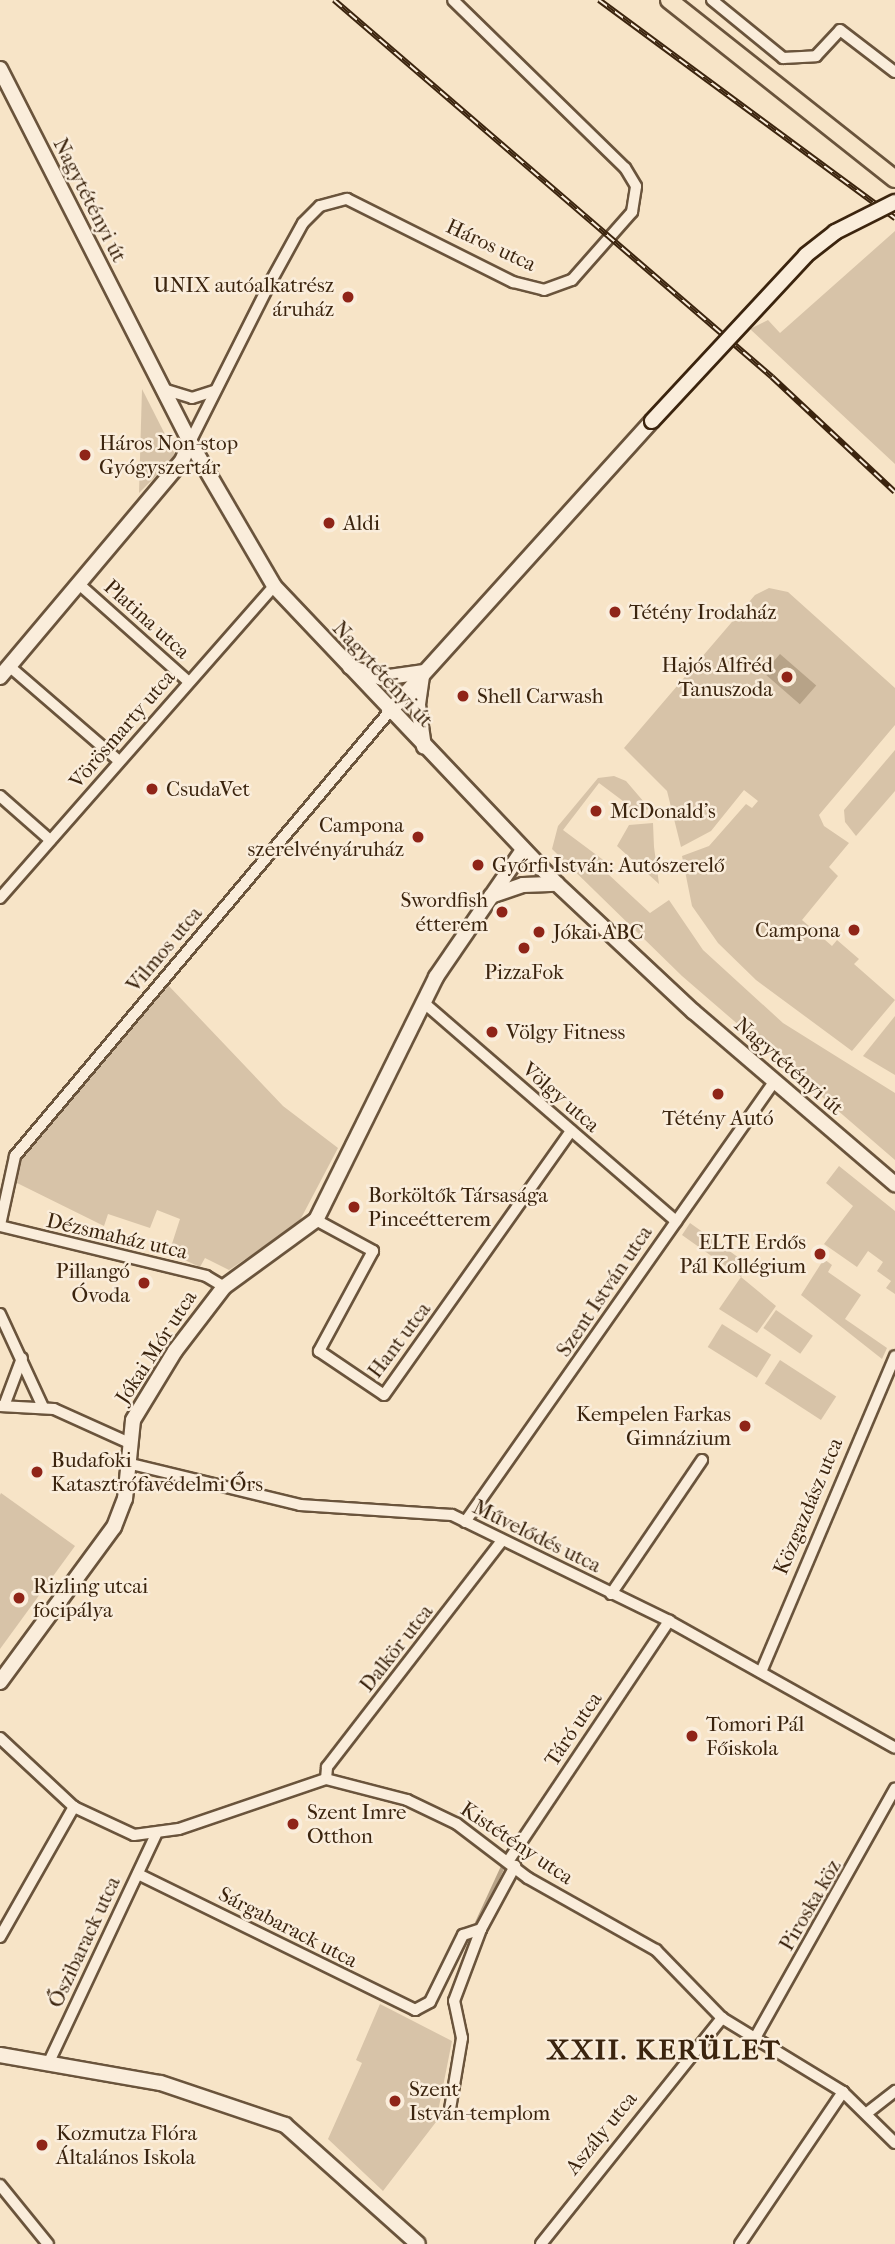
<!DOCTYPE html>
<html>
<head>
<meta charset="utf-8">
<style>
  body { margin:0 }
  #map { position:relative; width:895px; height:2244px; overflow:hidden; background:#f7e4c7; font-family:"IM FELL French Canon",serif }
  div>[style] { position:absolute }
  .green>* { inset:0; background:#d7c3a8; transform-origin:0 0 }
  .water>* { inset:0; background:#b7a388; transform-origin:0 0 }
  .stream>* { height:3.5px; margin:-1.75px; padding:0 1.75px; transform-origin:1.75px; border-radius:1.75px; background:#b7a388 }
  .roads { filter:drop-shadow(2px 0 #6a543c) drop-shadow(-2px 0 #6a543c) drop-shadow(0 2px #6a543c) drop-shadow(0 -2px #6a543c) }
  .street>* { height:10px; margin:-5px; padding:0 5px; transform-origin:5px; border-radius:5px; background:#faeddb }
  .secondary>* { height:14px; margin:-7px; padding:0 7px; transform-origin:7px; border-radius:7px; background:#faeddb }
  .primary>* { height:16px; margin:-8px; padding:0 8px; transform-origin:8px; border-radius:8px; background:#f7e4c7 }
  .rail>* { height:6px; margin-top:-3px; transform-origin:0; background:repeating-linear-gradient(90deg,#faeddb 0 10px,#3b240e 0 20px); box-sizing:border-box; border-block:2px solid #3b240e }
  .bridges { filter:drop-shadow(2px 0 #3b240e) drop-shadow(-2px 0 #3b240e) drop-shadow(0 2px #3b240e) drop-shadow(0 -2px #3b240e) }
  .secondary-bridge>* { height:14px; margin:-7px; padding:0 7px; transform-origin:7px; border-radius:7px; background:#faeddb }
  .dots>* { width:19px; height:19px; translate:-50% -50%; box-sizing:border-box; border:4px solid #faeddb; border-radius:50% }
  span { translate:-50% -50%; white-space:nowrap; text-align:center; line-height:1.15; -webkit-text-stroke:5px #faeddb; paint-order:stroke }
  .street-label { font-size:21px; color:#3b240e }
  .poi-label { font-size:21px; color:#3b240e }
  .right { translate:-100% -50%; text-align:right }
  .left { translate:0 -50%; text-align:left }
  .district-label { font-size:28px; color:#3b240e; font-weight:700; letter-spacing:2px }
</style>
</head>
<body>
<div id="map">
  <div class="green">
    <div style="clip-path:polygon(895px 231px,895px 464px,750px 329px,768px 320px,780px 333px)"></div>
    <div style="clip-path:polygon(142px 389px,176px 456px,139px 493px)"></div>
    <div style="clip-path:polygon(769px 588px,788px 592px,895px 688px,895px 725px,819px 815px,824px 826px,849px 843px,829px 867px,838px 876px,802px 920px,832px 946px,837px 940px,859px 959px,854px 964px,895px 1000px,852px 1051px,756px 980px,718px 943px,692px 906px,682px 856px,709px 846px,746px 804px,752px 808px,758px 801px,744px 790px,711px 831px,681px 847px,667px 791px,624px 748px,755px 595px)"></div>
    <div style="clip-path:polygon(895px 750px,895px 791px,856px 836px,845px 822px,844px 810px)"></div>
    <div style="clip-path:polygon(614px 776px,626px 781px,650px 809px,628px 813px,620px 805px,623px 801px,599px 783px,563px 830px,614px 868px,608px 874px,650px 913px,669px 900px,703px 950px,783px 1023px,895px 1093px,895px 1160px,682px 976px,552px 849px,558px 826px,598px 778px)"></div>
    <div style="clip-path:polygon(653px 823px,654px 847px,659px 884px,617px 846px,629px 825px)"></div>
    <div style="clip-path:polygon(168px 985px,283px 1106px,338px 1148px,298px 1224px,229px 1270px,205px 1258px,200px 1267px,169px 1253px,180px 1219px,157px 1210px,150px 1228px,108px 1214px,104px 1226px,17px 1183px,19px 1158px)"></div>
    <div style="clip-path:polygon(895px 1016px,895px 1075px,863px 1056px)"></div>
    <div style="clip-path:polygon(839px 1166px,895px 1211px,895px 1294px,886px 1288px,891px 1281px,877px 1271px,883px 1262px,868px 1251px,857px 1267px,824px 1244px,853px 1206px,826px 1183px)"></div>
    <div style="clip-path:polygon(690px 1223px,749px 1265px,741px 1277px,776px 1306px,757px 1333px,719px 1309px,741px 1277px,682px 1235px)"></div>
    <div style="clip-path:polygon(824px 1259px,832px 1265px,828px 1272px,861px 1295px,845px 1319px,887px 1348px,882px 1359px,801px 1295px)"></div>
    <div style="left:776px;top:1310px;width:45px;height:22px;rotate:35deg"></div>
    <div style="left:722px;top:1324px;width:58px;height:27px;rotate:32deg"></div>
    <div style="left:780px;top:1360px;width:67px;height:28px;rotate:33deg"></div>
    <div style="clip-path:polygon(1px 1493px,75px 1546px,0 1649px,0 1495px)"></div>
    <div style="clip-path:polygon(380px 2004px,452px 2041px,436px 2122px,383px 2191px,328px 2139px,362px 2063px,356px 2060px)"></div>
  </div>
  <div class="water">
    <div style="left:780px;top:654px;width:48px;height:25px;rotate:41deg"></div>
  </div>
  <div class="stream">
    <div style="left:477px;top:1923px;width:60px;rotate:-65.2deg"></div>
  </div>
  <div class="roads">
    <div class="street">
      <div style="left:712px;top:0;width:92px;rotate:39.2deg"></div>
      <div style="left:783px;top:58px;width:33px;rotate:-3deg"></div>
      <div style="left:816px;top:56px;width:35px;rotate:-47deg"></div>
      <div style="left:840px;top:30px;width:69px;rotate:37.4deg"></div>
      <div style="left:163px;top:389px;width:30px;rotate:17deg"></div>
      <div style="left:192px;top:398px;width:23px;rotate:-18deg"></div>
      <div style="left:190px;top:442px;width:178px;rotate:-63.3deg"></div>
      <div style="left:270px;top:283px;width:68px;rotate:-61.2deg"></div>
      <div style="left:303px;top:223px;width:24px;rotate:-45deg"></div>
      <div style="left:320px;top:206px;width:28px;rotate:-15deg"></div>
      <div style="left:347px;top:199px;width:186px;rotate:26.6deg"></div>
      <div style="left:513px;top:282px;width:32px;rotate:14deg"></div>
      <div style="left:544px;top:290px;width:30px;rotate:-20deg"></div>
      <div style="left:572px;top:280px;width:91px;rotate:-48.6deg"></div>
      <div style="left:632px;top:212px;width:26px;rotate:-81deg"></div>
      <div style="left:636px;top:186px;width:21px;rotate:-121deg"></div>
      <div style="left:625px;top:168px;width:240px;rotate:-135.7deg"></div>
      <div style="left:80px;top:585px;width:146px;rotate:41.7deg"></div>
      <div style="left:9px;top:666px;width:145px;rotate:40.8deg"></div>
      <div style="left:0;top:796px;width:67px;rotate:41.3deg"></div>
      <div style="left:0;top:898px;width:415px;rotate:-48.7deg"></div>
      <div style="left:423px;top:1002px;width:335px;rotate:40.9deg"></div>
      <div style="left:316px;top:1220px;width:65px;rotate:28.5deg"></div>
      <div style="left:373px;top:1251px;width:114px;rotate:118.4deg"></div>
      <div style="left:319px;top:1351px;width:78px;rotate:34.1deg"></div>
      <div style="left:384px;top:1395px;width:324px;rotate:-54.7deg"></div>
      <div style="left:0;top:1225px;width:71px;rotate:-77.7deg"></div>
      <div style="left:15px;top:1156px;width:581px;rotate:-49.89deg"></div>
      <div style="left:0;top:1226px;width:212px;rotate:13.6deg"></div>
      <div style="left:206px;top:1276px;width:21px;rotate:31deg"></div>
      <div style="left:0;top:1314px;width:102px;rotate:65.2deg"></div>
      <div style="left:0;top:1406px;width:54px;rotate:3.2deg"></div>
      <div style="left:54px;top:1409px;width:80px;rotate:24.3deg"></div>
      <div style="left:4px;top:1406px;width:51px;rotate:-69.4deg"></div>
      <div style="left:127px;top:1463px;width:178px;rotate:13.6deg"></div>
      <div style="left:300px;top:1505px;width:152px;rotate:3.8deg"></div>
      <div style="left:452px;top:1515px;width:242px;rotate:26deg"></div>
      <div style="left:669px;top:1621px;width:259px;rotate:29.3deg"></div>
      <div style="left:465px;top:1522px;width:538px;rotate:-54.92deg"></div>
      <div style="left:611px;top:1594px;width:162px;rotate:-55.8deg"></div>
      <div style="left:761px;top:1672px;width:343px;rotate:-67deg"></div>
      <div style="left:0;top:1738px;width:101px;rotate:43deg"></div>
      <div style="left:74px;top:1807px;width:66px;rotate:25deg"></div>
      <div style="left:134px;top:1835px;width:45px;rotate:-7.6deg"></div>
      <div style="left:179px;top:1829px;width:155px;rotate:-18.8deg"></div>
      <div style="left:326px;top:1779px;width:84px;rotate:14.5deg"></div>
      <div style="left:407px;top:1800px;width:55px;rotate:25.6deg"></div>
      <div style="left:457px;top:1824px;width:89px;rotate:37.3deg"></div>
      <div style="left:528px;top:1878px;width:147px;rotate:29.4deg"></div>
      <div style="left:656px;top:1950px;width:95px;rotate:45.9deg"></div>
      <div style="left:722px;top:2018px;width:142px;rotate:31.4deg"></div>
      <div style="left:843px;top:2092px;width:73px;rotate:44.4deg"></div>
      <div style="left:326px;top:1779px;width:12px;rotate:-85deg"></div>
      <div style="left:327px;top:1767px;width:284px;rotate:-52.3deg"></div>
      <div style="left:509px;top:1860px;width:288px;rotate:-56.2deg"></div>
      <div style="left:138px;top:1874px;width:309px;rotate:26.1deg"></div>
      <div style="left:415px;top:2010px;width:17px;rotate:-28deg"></div>
      <div style="left:430px;top:2002px;width:75px;rotate:-63.8deg"></div>
      <div style="left:463px;top:1935px;width:19px;rotate:-18deg"></div>
      <div style="left:0;top:1937px;width:150px;rotate:-60.4deg"></div>
      <div style="left:755px;top:2038px;width:286px;rotate:-60.7deg"></div>
      <div style="left:48px;top:2064px;width:253px;rotate:-64.8deg"></div>
      <div style="left:450px;top:2109px;width:72px;rotate:-80.4deg"></div>
      <div style="left:462px;top:2038px;width:38px;rotate:-102deg"></div>
      <div style="left:454px;top:2001px;width:77px;rotate:-69.4deg"></div>
      <div style="left:481px;top:1929px;width:72px;rotate:-61.6deg"></div>
      <div style="left:867px;top:2113px;width:36px;rotate:-38deg"></div>
      <div style="left:0;top:2185px;width:76px;rotate:50.9deg"></div>
      <div style="left:541px;top:2244px;width:290px;rotate:-51.3deg"></div>
      <div style="left:740px;top:2244px;width:184px;rotate:-55.9deg"></div>
    </div>
    <div class="secondary">
      <div style="left:0;top:69px;width:419px;rotate:63deg"></div>
      <div style="left:190px;top:442px;width:167px;rotate:59.7deg"></div>
      <div style="left:274px;top:586px;width:411px;rotate:46.5deg"></div>
      <div style="left:557px;top:884px;width:187px;rotate:43.1deg"></div>
      <div style="left:694px;top:1012px;width:265px;rotate:40.6deg"></div>
      <div style="left:350px;top:667px;width:34px;rotate:19deg"></div>
      <div style="left:382px;top:678px;width:41px;rotate:-8.3deg"></div>
      <div style="left:422px;top:676px;width:29px;rotate:98deg"></div>
      <div style="left:418px;top:705px;width:42px;rotate:81.9deg"></div>
      <div style="left:0;top:677px;width:282px;rotate:-49.9deg"></div>
      <div style="left:182px;top:461px;width:21px;rotate:-67deg"></div>
      <div style="left:389px;top:712px;width:392px;rotate:-47.9deg"></div>
      <div style="left:491px;top:896px;width:34px;rotate:-19deg"></div>
      <div style="left:523px;top:885px;width:34px;rotate:-2deg"></div>
      <div style="left:0;top:1682px;width:192px;rotate:-53.7deg"></div>
      <div style="left:114px;top:1527px;width:30px;rotate:-69deg"></div>
      <div style="left:125px;top:1499px;width:79px;rotate:-84.2deg"></div>
      <div style="left:133px;top:1420px;width:81px;rotate:-58.7deg"></div>
      <div style="left:175px;top:1351px;width:81px;rotate:-52.6deg"></div>
      <div style="left:224px;top:1287px;width:114px;rotate:-36.1deg"></div>
      <div style="left:316px;top:1220px;width:271px;rotate:-63.7deg"></div>
      <div style="left:436px;top:977px;width:154px;rotate:-55.6deg"></div>
      <div style="left:0;top:2055px;width:163px;rotate:9.9deg"></div>
      <div style="left:161px;top:2083px;width:131px;rotate:18.7deg"></div>
      <div style="left:285px;top:2125px;width:178px;rotate:41.8deg"></div>
    </div>
    <div class="primary">
      <div style="left:669px;top:0;width:288px;rotate:38.4deg"></div>
    </div>
  </div>
  <div class="rail">
    <div style="left:334px;top:0;width:578px;rotate:40.72deg"></div>
    <div style="left:772px;top:377px;width:168px;rotate:43.1deg"></div>
    <div style="left:599px;top:0;width:368px;rotate:36.4deg"></div>
  </div>
  <div class="bridges">
    <div class="secondary-bridge">
      <div style="left:652px;top:421px;width:226px;rotate:-47.1deg"></div>
      <div style="left:806px;top:255px;width:37px;rotate:-38deg"></div>
      <div style="left:835px;top:232px;width:67px;rotate:-26.6deg"></div>
    </div>
  </div>
  <div class="dots">
    <div style="left:348px;top:297px;background:#8f2418"></div>
    <div style="left:85px;top:455px;background:#8f2418"></div>
    <div style="left:329px;top:523px;background:#8f2418"></div>
    <div style="left:615px;top:612px;background:#8f2418"></div>
    <div style="left:787px;top:677px;background:#8f2418"></div>
    <div style="left:463px;top:696px;background:#8f2418"></div>
    <div style="left:152px;top:789px;background:#8f2418"></div>
    <div style="left:596px;top:811px;background:#8f2418"></div>
    <div style="left:418px;top:837px;background:#8f2418"></div>
    <div style="left:478px;top:865px;background:#8f2418"></div>
    <div style="left:502px;top:912px;background:#8f2418"></div>
    <div style="left:854px;top:930px;background:#8f2418"></div>
    <div style="left:539px;top:932px;background:#8f2418"></div>
    <div style="left:524px;top:948px;background:#8f2418"></div>
    <div style="left:492px;top:1032px;background:#8f2418"></div>
    <div style="left:718px;top:1094px;background:#8f2418"></div>
    <div style="left:354px;top:1207px;background:#8f2418"></div>
    <div style="left:820px;top:1254px;background:#8f2418"></div>
    <div style="left:144px;top:1283px;background:#8f2418"></div>
    <div style="left:745px;top:1426px;background:#8f2418"></div>
    <div style="left:37px;top:1472px;background:#8f2418"></div>
    <div style="left:19px;top:1598px;background:#8f2418"></div>
    <div style="left:692px;top:1736px;background:#8f2418"></div>
    <div style="left:293px;top:1824px;background:#8f2418"></div>
    <div style="left:395px;top:2101px;background:#8f2418"></div>
    <div style="left:42px;top:2145px;background:#8f2418"></div>
  </div>
  <div class="street-label">
    <span style="left:90px;top:200px;rotate:63deg">Nagytétényi út</span>
    <span style="left:491px;top:245px;rotate:25deg">Háros utca</span>
    <span style="left:147px;top:619px;rotate:42deg">Platina utca</span>
    <span style="left:383px;top:674px;rotate:47deg">Nagytétényi út</span>
    <span style="left:122px;top:729px;rotate:-49deg">Vörösmarty utca</span>
    <span style="left:164px;top:949px;rotate:-50deg">Vilmos utca</span>
    <span style="left:789px;top:1066px;rotate:41deg">Nagytétényi út</span>
    <span style="left:561px;top:1097px;rotate:41deg">Völgy utca</span>
    <span style="left:117px;top:1236px;rotate:13deg">Dézsmaház utca</span>
    <span style="left:604px;top:1291px;rotate:-56deg">Szent István utca</span>
    <span style="left:399px;top:1340px;rotate:-53deg">Hant utca</span>
    <span style="left:156px;top:1347px;rotate:-57deg">Jókai Mór utca</span>
    <span style="left:808px;top:1506px;rotate:-67deg">Közgazdász utca</span>
    <span style="left:537px;top:1536px;rotate:26deg">Művelődés utca</span>
    <span style="left:396px;top:1648px;rotate:-52deg">Dalkör utca</span>
    <span style="left:573px;top:1729px;rotate:-56deg">Táró utca</span>
    <span style="left:517px;top:1843px;rotate:34deg">Kistétény utca</span>
    <span style="left:810px;top:1905px;rotate:-60deg">Piroska köz</span>
    <span style="left:288px;top:1927px;rotate:27deg">Sárgabarack utca</span>
    <span style="left:84px;top:1942px;rotate:-65deg">Őszibarack utca</span>
    <span style="left:601px;top:2133px;rotate:-51deg">Aszály utca</span>
  </div>
  <div class="poi-label">
    <span class="right" style="left:334px;top:297px">UNIX autóalkatrész<br>áruház</span>
    <span class="left" style="left:99px;top:455px">Háros Non-stop<br>Gyógyszertár</span>
    <span class="left" style="left:343px;top:523px">Aldi</span>
    <span class="left" style="left:629px;top:612px">Tétény Irodaház</span>
    <span class="right" style="left:773px;top:677px">Hajós Alfréd<br>Tanuszoda</span>
    <span class="left" style="left:477px;top:696px">Shell Carwash</span>
    <span class="left" style="left:166px;top:789px">CsudaVet</span>
    <span class="left" style="left:610px;top:811px">McDonald's</span>
    <span class="right" style="left:404px;top:837px">Campona<br>szerelvényáruház</span>
    <span class="left" style="left:492px;top:865px">Győrfi István: Autószerelő</span>
    <span class="right" style="left:488px;top:912px">Swordfish<br>étterem</span>
    <span class="right" style="left:840px;top:930px">Campona</span>
    <span class="left" style="left:553px;top:932px">Jókai ABC</span>
    <span style="left:524px;top:972px">PizzaFok</span>
    <span class="left" style="left:506px;top:1032px">Völgy Fitness</span>
    <span style="left:718px;top:1118px">Tétény Autó</span>
    <span class="left" style="left:368px;top:1207px">Borköltők Társasága<br>Pinceétterem</span>
    <span class="right" style="left:806px;top:1254px">ELTE Erdős<br>Pál Kollégium</span>
    <span class="right" style="left:130px;top:1283px">Pillangó<br>Óvoda</span>
    <span class="right" style="left:731px;top:1426px">Kempelen Farkas<br>Gimnázium</span>
    <span class="left" style="left:51px;top:1472px">Budafoki<br>Katasztrófavédelmi Őrs</span>
    <span class="left" style="left:33px;top:1598px">Rizling utcai<br>focipálya</span>
    <span class="left" style="left:706px;top:1736px">Tomori Pál<br>Főiskola</span>
    <span class="left" style="left:307px;top:1824px">Szent Imre<br>Otthon</span>
    <span class="left" style="left:409px;top:2101px">Szent<br>István-templom</span>
    <span class="left" style="left:56px;top:2145px">Kozmutza Flóra<br>Általános Iskola</span>
  </div>
  <div class="district-label">
    <span style="left:664px;top:2050px">XXII. KERÜLET</span>
  </div>
</div>
</body>
</html>
